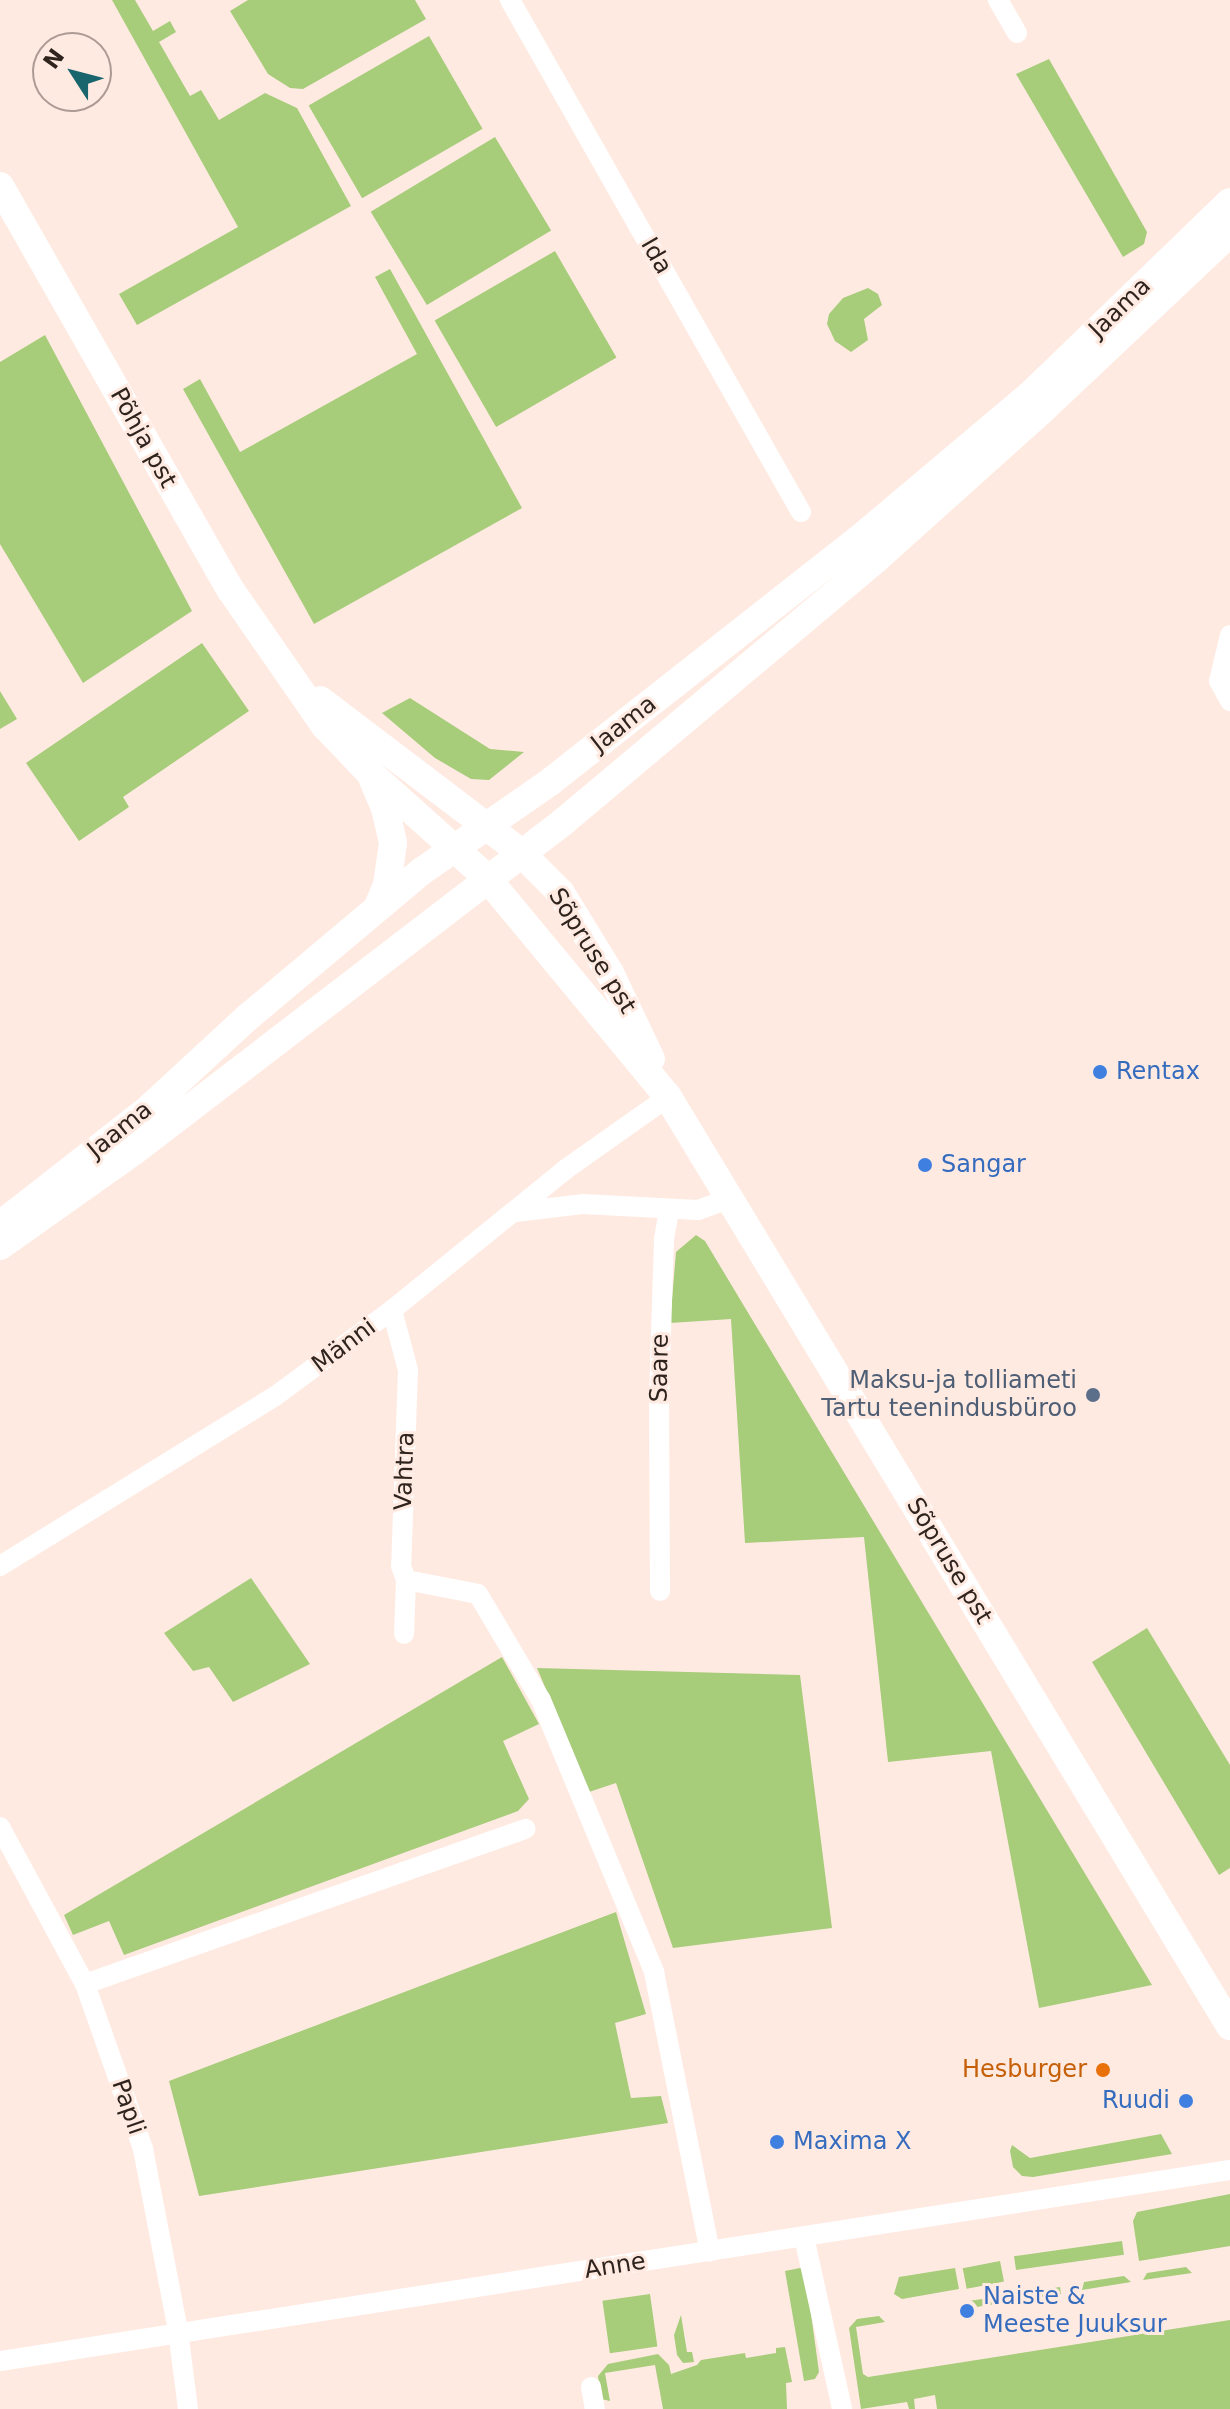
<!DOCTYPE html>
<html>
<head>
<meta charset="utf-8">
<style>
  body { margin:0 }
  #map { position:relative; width:1230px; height:2409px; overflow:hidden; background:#ffeae2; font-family:"DejaVu Sans",sans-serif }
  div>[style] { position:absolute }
  .green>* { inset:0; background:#a7cc7a; transform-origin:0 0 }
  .street>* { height:20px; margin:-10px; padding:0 10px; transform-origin:10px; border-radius:10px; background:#fff }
  .secondary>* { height:28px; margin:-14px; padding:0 14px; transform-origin:14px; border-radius:14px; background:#fff }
  .dots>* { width:22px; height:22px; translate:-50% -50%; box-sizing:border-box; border:4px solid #ffeae2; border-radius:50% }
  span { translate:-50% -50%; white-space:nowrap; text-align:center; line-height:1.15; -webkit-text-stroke:6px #ffeae2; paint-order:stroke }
  .street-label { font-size:24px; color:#2f231e }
  .shop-label { font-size:24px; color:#366cbe }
  .left { translate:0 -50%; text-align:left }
  .right { translate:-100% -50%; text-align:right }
  .service-label { font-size:24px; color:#4e5e75 }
  .food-label { font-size:24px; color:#c56008 }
  .north { position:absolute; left:32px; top:32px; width:80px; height:80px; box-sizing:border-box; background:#ffeae2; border:2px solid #ac9a94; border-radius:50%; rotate:306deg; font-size:22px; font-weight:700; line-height:32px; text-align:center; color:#2f231e }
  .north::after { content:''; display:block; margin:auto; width:28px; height:36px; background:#19656e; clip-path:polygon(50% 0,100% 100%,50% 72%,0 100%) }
</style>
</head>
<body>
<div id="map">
  <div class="green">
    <div style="clip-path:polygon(112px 0,135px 0,153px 31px,170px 21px,176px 32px,159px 42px,190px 96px,201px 90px,219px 120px,265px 93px,297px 108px,351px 206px,137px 325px,119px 294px,238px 227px)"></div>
    <div style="clip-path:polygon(248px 0,415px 0,426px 19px,303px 89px,290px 88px,268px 74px,230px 11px)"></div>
    <div style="left:429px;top:36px;width:107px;height:139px;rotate:60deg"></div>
    <div style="clip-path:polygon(1049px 59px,1147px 232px,1144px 244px,1123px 257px,1016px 74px)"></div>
    <div style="left:495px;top:137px;width:109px;height:145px;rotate:59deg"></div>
    <div style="left:555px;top:251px;width:123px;height:139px;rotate:60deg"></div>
    <div style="clip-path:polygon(390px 269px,522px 508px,314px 624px,183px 389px,200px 379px,240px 452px,417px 354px,375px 277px)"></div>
    <div style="clip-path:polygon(868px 288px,878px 294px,882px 305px,864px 319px,868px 340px,851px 352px,835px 341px,827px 324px,829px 314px,843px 298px)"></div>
    <div style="clip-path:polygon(45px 335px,192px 611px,83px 683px,0 544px,0 362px)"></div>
    <div style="clip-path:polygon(202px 643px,249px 711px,123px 797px,129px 807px,79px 841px,26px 763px)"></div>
    <div style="clip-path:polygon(0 691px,17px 719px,0 729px)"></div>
    <div style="clip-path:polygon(410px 698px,490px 749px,524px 752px,489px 780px,471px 779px,435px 758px,382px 713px)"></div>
    <div style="clip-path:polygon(696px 1235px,705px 1241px,1152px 1985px,1039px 2008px,991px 1751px,888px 1762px,864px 1537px,745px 1543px,731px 1319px,670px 1323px,676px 1252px)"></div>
    <div style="clip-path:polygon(251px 1578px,310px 1664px,233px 1702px,209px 1667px,193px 1671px,164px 1633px)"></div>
    <div style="clip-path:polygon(1147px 1628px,1230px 1765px,1230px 1868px,1219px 1875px,1092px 1662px)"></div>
    <div style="clip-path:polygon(502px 1657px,539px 1724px,503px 1741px,529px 1799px,518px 1811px,124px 1955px,109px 1921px,73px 1935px,64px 1915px)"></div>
    <div style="clip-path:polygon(537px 1668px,800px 1675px,832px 1928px,673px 1948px,616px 1783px,589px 1792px)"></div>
    <div style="clip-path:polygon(616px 1912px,646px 2014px,615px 2023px,631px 2098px,661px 2096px,668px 2123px,199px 2196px,169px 2081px)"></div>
    <div style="clip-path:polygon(1161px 2134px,1172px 2154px,1033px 2177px,1022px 2176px,1013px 2167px,1010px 2151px,1012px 2145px,1030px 2158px)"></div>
    <div style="clip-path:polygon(1230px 2194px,1230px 2246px,1139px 2261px,1133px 2221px,1137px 2212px)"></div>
    <div style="left:1122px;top:2241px;width:14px;height:109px;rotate:82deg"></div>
    <div style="left:1000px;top:2261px;width:21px;height:38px;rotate:79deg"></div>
    <div style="clip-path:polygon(1186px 2267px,1192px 2273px,1143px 2280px,1147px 2273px)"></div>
    <div style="clip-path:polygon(800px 2268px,805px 2270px,819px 2372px,815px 2379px,804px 2381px,785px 2271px)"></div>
    <div style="clip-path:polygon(955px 2268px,959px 2289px,902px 2299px,894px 2294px,899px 2277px)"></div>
    <div style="clip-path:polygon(1124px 2276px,1131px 2282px,1082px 2290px,1084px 2282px)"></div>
    <div style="clip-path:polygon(1060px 2287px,1061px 2294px,1020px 2300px,1023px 2293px)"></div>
    <div style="left:650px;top:2294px;width:53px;height:48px;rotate:82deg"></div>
    <div style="clip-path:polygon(1002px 2296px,1009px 2302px,970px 2308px,969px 2301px)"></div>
    <div style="clip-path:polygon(681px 2315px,687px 2352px,692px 2352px,694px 2362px,683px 2363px,677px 2355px,674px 2335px)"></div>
    <div style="clip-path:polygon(879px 2316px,885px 2322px,856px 2327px,863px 2374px,868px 2377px,1230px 2320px,1230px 2409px,937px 2409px,935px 2395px,914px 2399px,915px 2409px,909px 2409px,907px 2402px,861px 2409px,849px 2328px,857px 2319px)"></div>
    <div style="clip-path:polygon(785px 2347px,792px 2382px,786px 2383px,787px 2409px,663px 2409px,655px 2365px,605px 2373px,610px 2401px,601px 2399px,598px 2376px,608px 2364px,658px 2354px,669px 2365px,671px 2374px,697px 2365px,701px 2360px,745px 2353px,746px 2358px,776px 2353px,776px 2348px)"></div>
  </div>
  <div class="street">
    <div style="left:510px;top:0;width:589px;rotate:60.39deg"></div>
    <div style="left:998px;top:0;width:38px;rotate:60deg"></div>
    <div style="left:1230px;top:635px;width:47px;rotate:103.4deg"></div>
    <div style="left:1219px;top:681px;width:23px;rotate:61deg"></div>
    <div style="left:515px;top:1212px;width:68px;rotate:-6.7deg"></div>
    <div style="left:583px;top:1204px;width:115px;rotate:3deg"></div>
    <div style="left:698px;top:1210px;width:35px;rotate:-20deg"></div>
    <div style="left:392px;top:1310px;width:62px;rotate:75.1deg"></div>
    <div style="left:408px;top:1370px;width:196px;rotate:92deg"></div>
    <div style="left:401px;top:1566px;width:15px;rotate:70deg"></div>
    <div style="left:406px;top:1580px;width:54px;rotate:92.1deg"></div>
    <div style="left:0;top:1566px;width:322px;rotate:-31.7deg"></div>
    <div style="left:274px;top:1397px;width:147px;rotate:-36.4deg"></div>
    <div style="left:392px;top:1310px;width:224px;rotate:-39deg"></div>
    <div style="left:566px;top:1169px;width:125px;rotate:-35.2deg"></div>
    <div style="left:406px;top:1580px;width:73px;rotate:11deg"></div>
    <div style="left:478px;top:1594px;width:123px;rotate:59.3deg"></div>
    <div style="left:541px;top:1700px;width:295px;rotate:67.4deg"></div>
    <div style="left:654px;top:1972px;width:285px;rotate:78.7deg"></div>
    <div style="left:660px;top:1591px;width:193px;rotate:-90.3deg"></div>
    <div style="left:659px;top:1398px;width:159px;rotate:-88.2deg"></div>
    <div style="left:664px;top:1239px;width:29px;rotate:-80deg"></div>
    <div style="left:0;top:1827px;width:179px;rotate:61.6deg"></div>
    <div style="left:85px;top:1984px;width:175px;rotate:70.6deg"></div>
    <div style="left:143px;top:2149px;width:185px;rotate:79.1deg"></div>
    <div style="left:178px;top:2331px;width:79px;rotate:82.7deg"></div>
    <div style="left:85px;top:1984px;width:467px;rotate:-19.4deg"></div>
    <div style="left:804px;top:2237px;width:176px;rotate:77.5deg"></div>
    <div style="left:0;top:2361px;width:1245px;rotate:-8.83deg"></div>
    <div style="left:591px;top:2387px;width:22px;rotate:80deg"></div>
  </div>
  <div class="secondary">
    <div style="left:0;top:186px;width:464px;rotate:60.3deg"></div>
    <div style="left:230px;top:589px;width:167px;rotate:55.3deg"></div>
    <div style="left:325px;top:726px;width:64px;rotate:46.3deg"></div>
    <div style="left:369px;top:772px;width:159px;rotate:41.9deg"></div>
    <div style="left:487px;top:878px;width:284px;rotate:50.4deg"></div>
    <div style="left:668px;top:1097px;width:1086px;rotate:58.83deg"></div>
    <div style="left:320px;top:700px;width:251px;rotate:37.2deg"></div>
    <div style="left:520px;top:852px;width:58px;rotate:45deg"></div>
    <div style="left:561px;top:893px;width:94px;rotate:58.5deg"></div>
    <div style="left:610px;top:973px;width:95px;rotate:64.5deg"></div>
    <div style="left:373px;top:780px;width:30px;rotate:67deg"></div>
    <div style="left:385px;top:808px;width:36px;rotate:77deg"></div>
    <div style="left:393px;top:843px;width:42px;rotate:98.1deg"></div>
    <div style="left:387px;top:885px;width:25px;rotate:113deg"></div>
    <div style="left:0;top:1225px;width:185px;rotate:-38deg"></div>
    <div style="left:146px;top:1111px;width:139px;rotate:-42.7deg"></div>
    <div style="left:248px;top:1017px;width:227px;rotate:-40deg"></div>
    <div style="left:422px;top:871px;width:156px;rotate:-34.8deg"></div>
    <div style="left:550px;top:782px;width:393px;rotate:-38.2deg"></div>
    <div style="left:859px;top:539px;width:222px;rotate:-40.1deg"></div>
    <div style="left:1029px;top:396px;width:279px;rotate:-44deg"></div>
    <div style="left:0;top:1246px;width:163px;rotate:-35.3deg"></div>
    <div style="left:133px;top:1152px;width:542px;rotate:-37.5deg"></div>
    <div style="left:563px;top:822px;width:407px;rotate:-40deg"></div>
    <div style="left:875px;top:560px;width:224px;rotate:-41.9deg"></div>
    <div style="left:1042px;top:410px;width:258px;rotate:-43.3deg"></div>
  </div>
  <div class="dots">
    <div style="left:1100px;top:1072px;background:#3f7fe0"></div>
    <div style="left:925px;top:1165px;background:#3f7fe0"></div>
    <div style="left:1093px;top:1395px;background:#5c6f8a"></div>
    <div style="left:1103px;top:2070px;background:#e8710a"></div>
    <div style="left:1186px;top:2101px;background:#3f7fe0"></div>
    <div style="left:777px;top:2142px;background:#3f7fe0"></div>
    <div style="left:967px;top:2311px;background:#3f7fe0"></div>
  </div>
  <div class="street-label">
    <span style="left:656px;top:256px;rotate:60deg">Ida</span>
    <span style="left:1120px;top:308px;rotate:-44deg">Jaama</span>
    <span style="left:143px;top:438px;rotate:61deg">Põhja pst</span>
    <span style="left:624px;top:724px;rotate:-38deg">Jaama</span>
    <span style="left:592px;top:951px;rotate:58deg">Sõpruse pst</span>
    <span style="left:120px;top:1130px;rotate:-39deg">Jaama</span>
    <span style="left:344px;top:1346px;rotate:-37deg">Männi</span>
    <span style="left:660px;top:1368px;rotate:-89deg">Saare</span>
    <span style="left:405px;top:1471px;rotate:-88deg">Vahtra</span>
    <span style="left:949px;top:1561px;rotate:59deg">Sõpruse pst</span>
    <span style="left:128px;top:2107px;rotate:71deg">Papli</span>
    <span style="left:615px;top:2266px;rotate:-9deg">Anne</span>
  </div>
  <div class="shop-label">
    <span class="left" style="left:1116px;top:1072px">Rentax</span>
    <span class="left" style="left:941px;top:1165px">Sangar</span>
    <span class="right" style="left:1170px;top:2101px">Ruudi</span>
    <span class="left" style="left:793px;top:2142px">Maxima X</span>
    <span class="left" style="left:983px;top:2311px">Naiste &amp;<br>Meeste Juuksur</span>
  </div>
  <div class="service-label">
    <span class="right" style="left:1077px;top:1395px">Maksu-ja tolliameti<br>Tartu teenindusbüroo</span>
  </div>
  <div class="food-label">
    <span class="right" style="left:1087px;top:2070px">Hesburger</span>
  </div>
  <div class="north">N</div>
</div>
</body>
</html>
